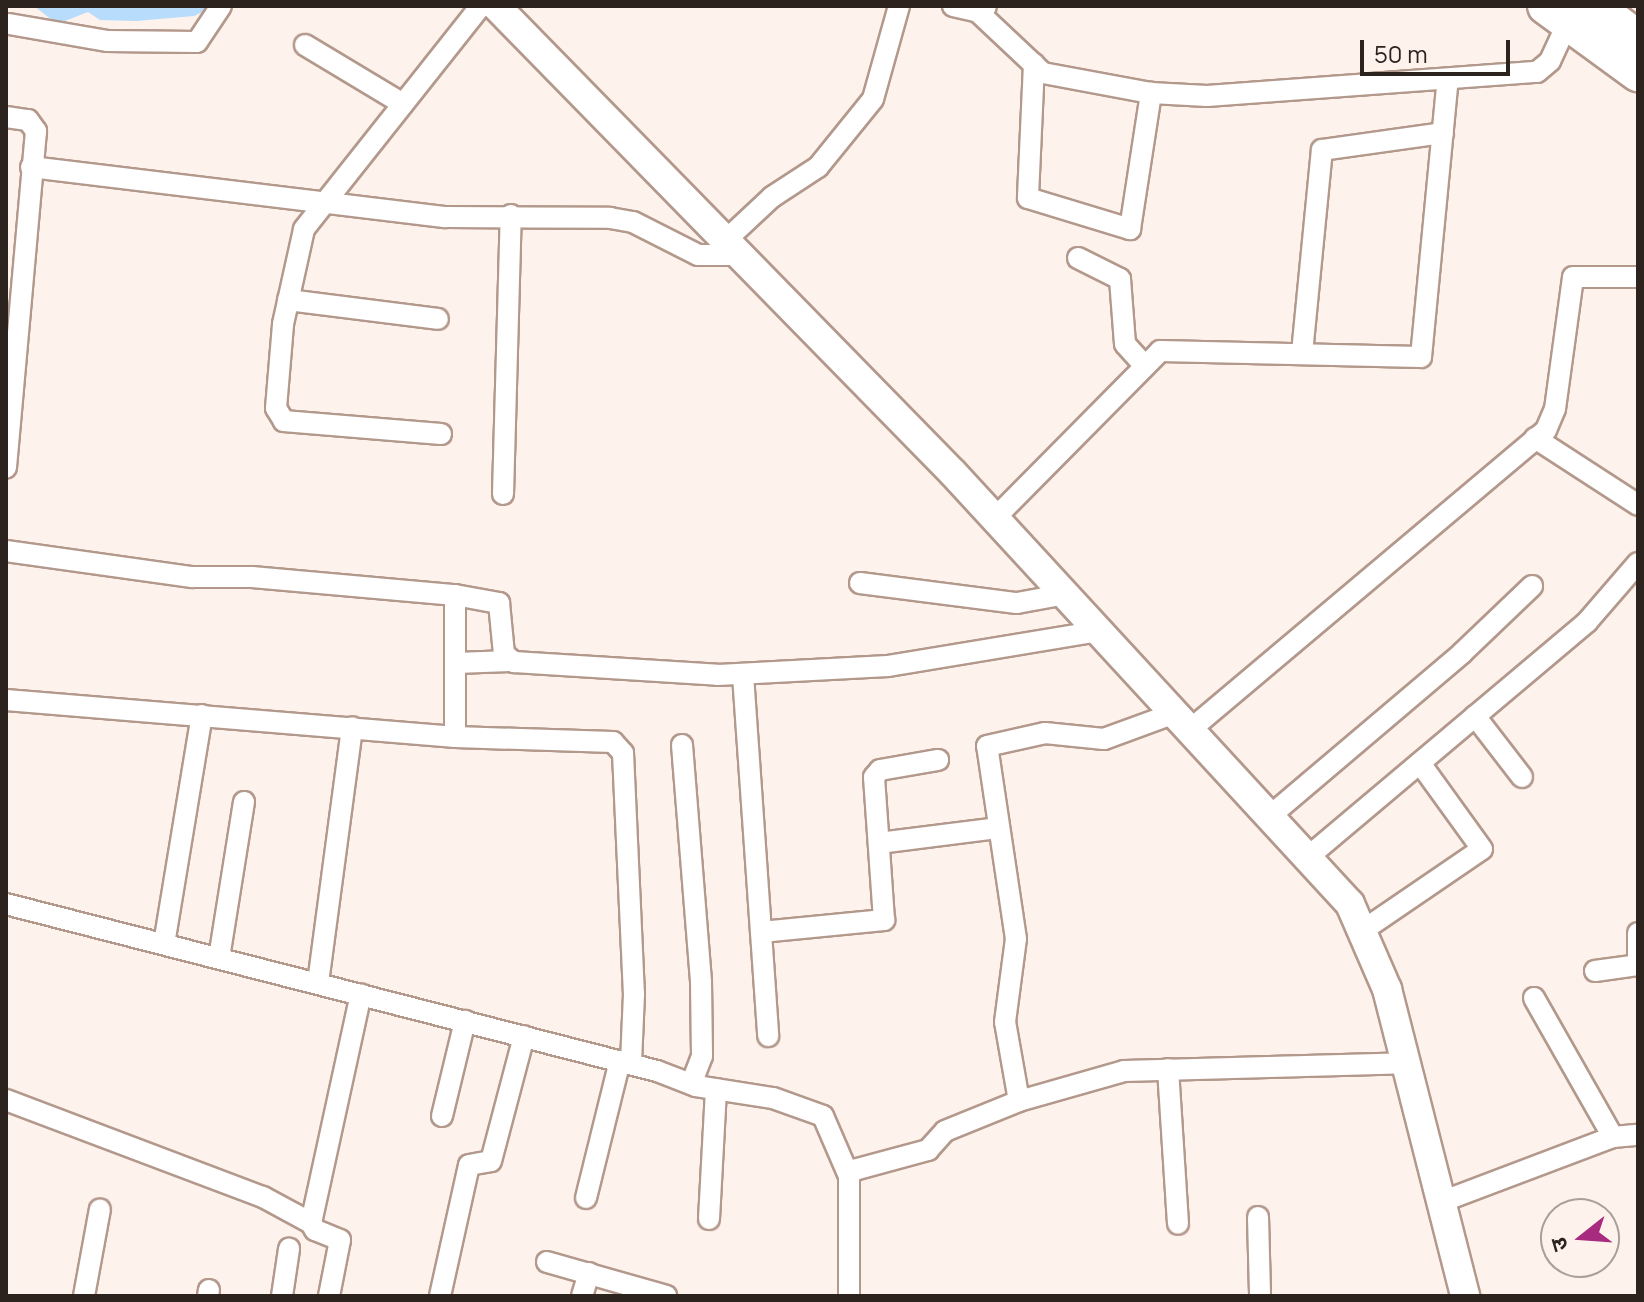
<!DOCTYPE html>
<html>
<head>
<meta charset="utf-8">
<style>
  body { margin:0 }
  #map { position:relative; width:1644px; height:1302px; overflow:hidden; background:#fef2ec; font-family:Manrope,"Noto Sans Devanagari",sans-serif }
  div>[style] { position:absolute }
  .water>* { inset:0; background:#b7dcfc }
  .roads { filter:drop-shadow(2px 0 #b3988c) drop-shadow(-2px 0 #b3988c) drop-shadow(0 2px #b3988c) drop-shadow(0 -2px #b3988c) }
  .street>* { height:20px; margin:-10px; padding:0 10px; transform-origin:10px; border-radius:10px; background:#fff }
  .secondary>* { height:28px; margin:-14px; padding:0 14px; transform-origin:14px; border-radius:14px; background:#fff }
  .highway>* { height:36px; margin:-18px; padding:0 18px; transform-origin:18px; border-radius:18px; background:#fff }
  span { translate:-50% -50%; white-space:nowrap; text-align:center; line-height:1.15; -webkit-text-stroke:7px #fef2ec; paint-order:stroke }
  .frame { position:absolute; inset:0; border:8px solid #2d231e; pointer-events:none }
  .north { position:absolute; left:1540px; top:1198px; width:80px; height:80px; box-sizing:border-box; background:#fef2ec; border:2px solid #aa9f9a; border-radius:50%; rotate:253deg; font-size:22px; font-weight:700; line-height:32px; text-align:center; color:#2d231e }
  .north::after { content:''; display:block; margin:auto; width:28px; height:36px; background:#a72c80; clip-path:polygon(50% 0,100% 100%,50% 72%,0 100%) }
  .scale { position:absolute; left:1360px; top:40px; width:150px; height:36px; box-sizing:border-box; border:4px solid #2d231e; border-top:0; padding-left:10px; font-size:24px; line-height:28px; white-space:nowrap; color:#2d231e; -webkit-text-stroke:6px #fef2ec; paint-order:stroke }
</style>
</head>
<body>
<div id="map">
  <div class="water">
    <div style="clip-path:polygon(34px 6px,215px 6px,194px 16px,136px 21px,100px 20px,88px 12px,57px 24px)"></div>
  </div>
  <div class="roads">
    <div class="street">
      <div style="left:953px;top:6px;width:26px;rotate:13deg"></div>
      <div style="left:978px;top:12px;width:9px;rotate:-32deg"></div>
      <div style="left:978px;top:12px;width:89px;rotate:43.2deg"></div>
      <div style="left:1043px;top:73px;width:110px;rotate:10.5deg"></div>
      <div style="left:1151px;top:93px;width:56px;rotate:3.1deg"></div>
      <div style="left:1207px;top:96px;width:331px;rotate:-4.2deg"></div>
      <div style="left:1537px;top:72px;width:17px;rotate:-40deg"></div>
      <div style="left:1550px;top:61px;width:43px;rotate:-65.2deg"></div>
      <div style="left:9px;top:24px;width:99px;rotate:9.8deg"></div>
      <div style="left:107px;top:41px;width:90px;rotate:0.6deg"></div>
      <div style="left:197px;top:42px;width:43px;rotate:-56.3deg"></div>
      <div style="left:305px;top:45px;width:114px;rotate:31deg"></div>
      <div style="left:1034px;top:64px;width:134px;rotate:92.6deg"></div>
      <div style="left:1028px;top:198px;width:107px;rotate:16.9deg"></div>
      <div style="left:1130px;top:229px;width:138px;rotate:-81.2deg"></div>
      <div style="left:6px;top:117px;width:22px;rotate:8deg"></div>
      <div style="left:28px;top:120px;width:14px;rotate:54deg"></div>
      <div style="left:36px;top:131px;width:338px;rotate:95.1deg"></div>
      <div style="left:31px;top:167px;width:418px;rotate:6.9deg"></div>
      <div style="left:446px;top:217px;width:164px;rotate:0.3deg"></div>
      <div style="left:610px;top:218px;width:23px;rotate:10deg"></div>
      <div style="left:633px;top:222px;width:73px;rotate:26.9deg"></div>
      <div style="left:698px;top:255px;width:43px"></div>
      <div style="left:726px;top:240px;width:63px;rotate:-43.1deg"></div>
      <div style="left:772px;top:197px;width:55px;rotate:-33.1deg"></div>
      <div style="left:818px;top:167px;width:87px;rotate:-51deg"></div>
      <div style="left:873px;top:99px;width:97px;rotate:-74.4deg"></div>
      <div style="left:1078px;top:258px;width:47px;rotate:26.6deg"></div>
      <div style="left:1120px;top:279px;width:65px;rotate:85.6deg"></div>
      <div style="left:1125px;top:344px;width:28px;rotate:48deg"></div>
      <div style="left:288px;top:300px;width:151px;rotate:7.2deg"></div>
      <div style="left:1302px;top:353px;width:204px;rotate:-84.4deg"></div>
      <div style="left:1322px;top:150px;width:122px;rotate:-8deg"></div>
      <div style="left:441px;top:434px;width:158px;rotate:-175.3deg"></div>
      <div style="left:284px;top:421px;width:15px;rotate:-122deg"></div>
      <div style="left:276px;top:408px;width:84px;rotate:-85.2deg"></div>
      <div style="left:283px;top:324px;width:97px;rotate:-77.5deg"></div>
      <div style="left:304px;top:229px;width:285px;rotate:-51.6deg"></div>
      <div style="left:1535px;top:438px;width:123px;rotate:33deg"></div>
      <div style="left:503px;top:494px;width:279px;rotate:-88.4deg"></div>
      <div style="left:995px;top:518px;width:235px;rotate:-45.3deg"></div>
      <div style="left:1160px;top:351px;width:261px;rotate:1.3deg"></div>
      <div style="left:1421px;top:357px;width:279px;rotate:-84.5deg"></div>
      <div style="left:6px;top:551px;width:188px;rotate:8deg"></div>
      <div style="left:192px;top:577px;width:60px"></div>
      <div style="left:252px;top:577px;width:204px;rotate:5.1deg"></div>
      <div style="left:455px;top:595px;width:142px;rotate:90deg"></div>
      <div style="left:860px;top:583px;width:158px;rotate:7.3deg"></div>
      <div style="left:1017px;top:603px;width:50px;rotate:-10.4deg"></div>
      <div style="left:455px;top:595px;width:45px;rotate:10.3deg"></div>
      <div style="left:499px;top:603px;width:51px;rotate:84.4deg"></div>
      <div style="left:504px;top:654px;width:13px;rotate:39deg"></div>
      <div style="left:514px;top:662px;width:204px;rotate:3.6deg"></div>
      <div style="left:718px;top:675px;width:170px;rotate:-3deg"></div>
      <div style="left:888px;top:666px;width:215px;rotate:-9.4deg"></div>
      <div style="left:456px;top:663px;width:54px;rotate:-2.1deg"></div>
      <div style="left:743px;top:675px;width:362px;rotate:86deg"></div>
      <div style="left:6px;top:700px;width:451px;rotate:4.7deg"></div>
      <div style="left:455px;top:737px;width:158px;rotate:1.8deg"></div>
      <div style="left:613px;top:742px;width:15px;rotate:48deg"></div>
      <div style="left:623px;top:753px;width:241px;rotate:87.4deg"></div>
      <div style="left:634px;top:994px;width:70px;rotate:92.5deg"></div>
      <div style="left:1475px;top:716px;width:77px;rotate:52.4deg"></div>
      <div style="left:1191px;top:729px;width:464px;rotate:-40.1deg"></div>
      <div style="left:1546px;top:430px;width:23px;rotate:-67deg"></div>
      <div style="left:1555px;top:409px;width:133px;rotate:-82.2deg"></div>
      <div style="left:1573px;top:277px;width:65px"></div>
      <div style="left:682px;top:745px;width:239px;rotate:85.4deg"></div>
      <div style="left:701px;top:983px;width:73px;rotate:89.2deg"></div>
      <div style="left:702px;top:1056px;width:30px;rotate:111deg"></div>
      <div style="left:1270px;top:816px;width:252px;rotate:-40.3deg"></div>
      <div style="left:1462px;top:653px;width:97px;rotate:-43.7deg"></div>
      <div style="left:879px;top:843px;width:119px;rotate:-7.2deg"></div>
      <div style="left:1308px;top:857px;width:365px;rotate:-40.1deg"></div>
      <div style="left:1587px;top:622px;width:78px;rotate:-49.2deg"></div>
      <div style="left:6px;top:904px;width:672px;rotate:14.39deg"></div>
      <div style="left:657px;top:1071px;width:42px;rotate:21deg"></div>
      <div style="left:696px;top:1086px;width:78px;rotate:8.9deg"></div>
      <div style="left:773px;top:1098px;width:53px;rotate:19.8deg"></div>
      <div style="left:823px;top:1116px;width:65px;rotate:66.6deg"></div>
      <div style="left:1362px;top:931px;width:145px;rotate:-34.3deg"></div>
      <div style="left:1482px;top:849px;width:106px;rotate:-125.8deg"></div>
      <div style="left:761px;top:932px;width:124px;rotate:-5.6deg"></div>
      <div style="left:884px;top:920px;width:143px;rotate:-94deg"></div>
      <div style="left:874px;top:777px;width:9px;rotate:-49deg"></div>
      <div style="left:880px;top:770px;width:59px;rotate:-9.8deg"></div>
      <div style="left:1638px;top:933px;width:25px;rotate:90deg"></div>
      <div style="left:164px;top:944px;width:232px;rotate:-80.6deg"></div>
      <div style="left:219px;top:958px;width:158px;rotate:-80.9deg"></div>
      <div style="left:1595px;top:971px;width:43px;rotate:-7.9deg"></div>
      <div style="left:318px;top:983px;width:258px;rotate:-82.4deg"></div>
      <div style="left:1534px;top:998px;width:160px;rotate:60.4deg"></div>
      <div style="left:1168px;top:1069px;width:155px;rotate:86.3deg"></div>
      <div style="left:6px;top:1100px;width:275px;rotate:20.7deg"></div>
      <div style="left:263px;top:1197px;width:55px;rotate:28.4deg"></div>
      <div style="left:1019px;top:1101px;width:80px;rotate:-100deg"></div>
      <div style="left:1005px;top:1022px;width:84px;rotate:-82.5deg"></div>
      <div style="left:1016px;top:939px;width:195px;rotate:-98.5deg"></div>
      <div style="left:987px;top:746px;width:59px;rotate:-12.6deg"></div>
      <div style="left:1045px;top:733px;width:59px;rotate:5.8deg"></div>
      <div style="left:1104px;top:739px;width:76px;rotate:-20.1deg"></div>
      <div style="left:442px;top:1116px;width:98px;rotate:-76.4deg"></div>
      <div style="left:586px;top:1198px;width:141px;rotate:-76.1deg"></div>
      <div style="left:1441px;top:1202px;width:184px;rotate:-20.7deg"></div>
      <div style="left:1613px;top:1137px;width:25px;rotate:-5deg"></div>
      <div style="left:1258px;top:1217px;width:79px;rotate:88.5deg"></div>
      <div style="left:709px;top:1219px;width:130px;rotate:-86.9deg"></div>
      <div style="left:547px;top:1262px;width:124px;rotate:15.9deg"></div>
      <div style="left:84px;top:1296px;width:88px;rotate:-79.6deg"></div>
      <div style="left:208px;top:1296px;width:6px;rotate:-81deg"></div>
      <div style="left:282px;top:1296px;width:48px;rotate:-81.5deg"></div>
      <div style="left:329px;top:1296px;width:57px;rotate:-78.9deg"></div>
      <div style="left:340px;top:1240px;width:27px;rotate:-158deg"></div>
      <div style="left:315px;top:1230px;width:8px;rotate:-120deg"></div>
      <div style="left:311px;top:1223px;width:234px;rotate:-77.7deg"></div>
      <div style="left:440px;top:1296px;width:134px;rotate:-77.5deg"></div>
      <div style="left:469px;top:1165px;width:22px;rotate:-10deg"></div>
      <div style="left:491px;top:1161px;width:129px;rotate:-75.2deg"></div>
      <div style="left:582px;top:1296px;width:24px;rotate:-73deg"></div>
      <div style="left:849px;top:1296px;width:120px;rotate:-90deg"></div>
      <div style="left:849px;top:1176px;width:8px;rotate:-50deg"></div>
      <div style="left:854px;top:1170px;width:77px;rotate:-15.1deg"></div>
      <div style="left:928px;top:1150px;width:25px;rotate:-48deg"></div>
      <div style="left:945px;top:1131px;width:80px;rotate:-22.1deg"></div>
      <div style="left:1019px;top:1101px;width:109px;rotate:-15.9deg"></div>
      <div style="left:1124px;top:1071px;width:281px;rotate:-1.6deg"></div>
    </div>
    <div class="secondary">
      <div style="left:496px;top:6px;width:653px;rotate:45.62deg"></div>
      <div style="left:953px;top:473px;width:586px;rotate:47.35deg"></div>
      <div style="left:1350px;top:904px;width:93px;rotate:66.5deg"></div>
      <div style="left:1387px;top:989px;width:317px;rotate:75.7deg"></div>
    </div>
    <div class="highway">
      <div style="left:1546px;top:6px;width:114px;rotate:36.1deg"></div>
      <div style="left:1594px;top:6px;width:55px;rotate:36.9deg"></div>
    </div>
  </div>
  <div class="frame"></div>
  <div class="north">उ</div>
  <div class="scale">50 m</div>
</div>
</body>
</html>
